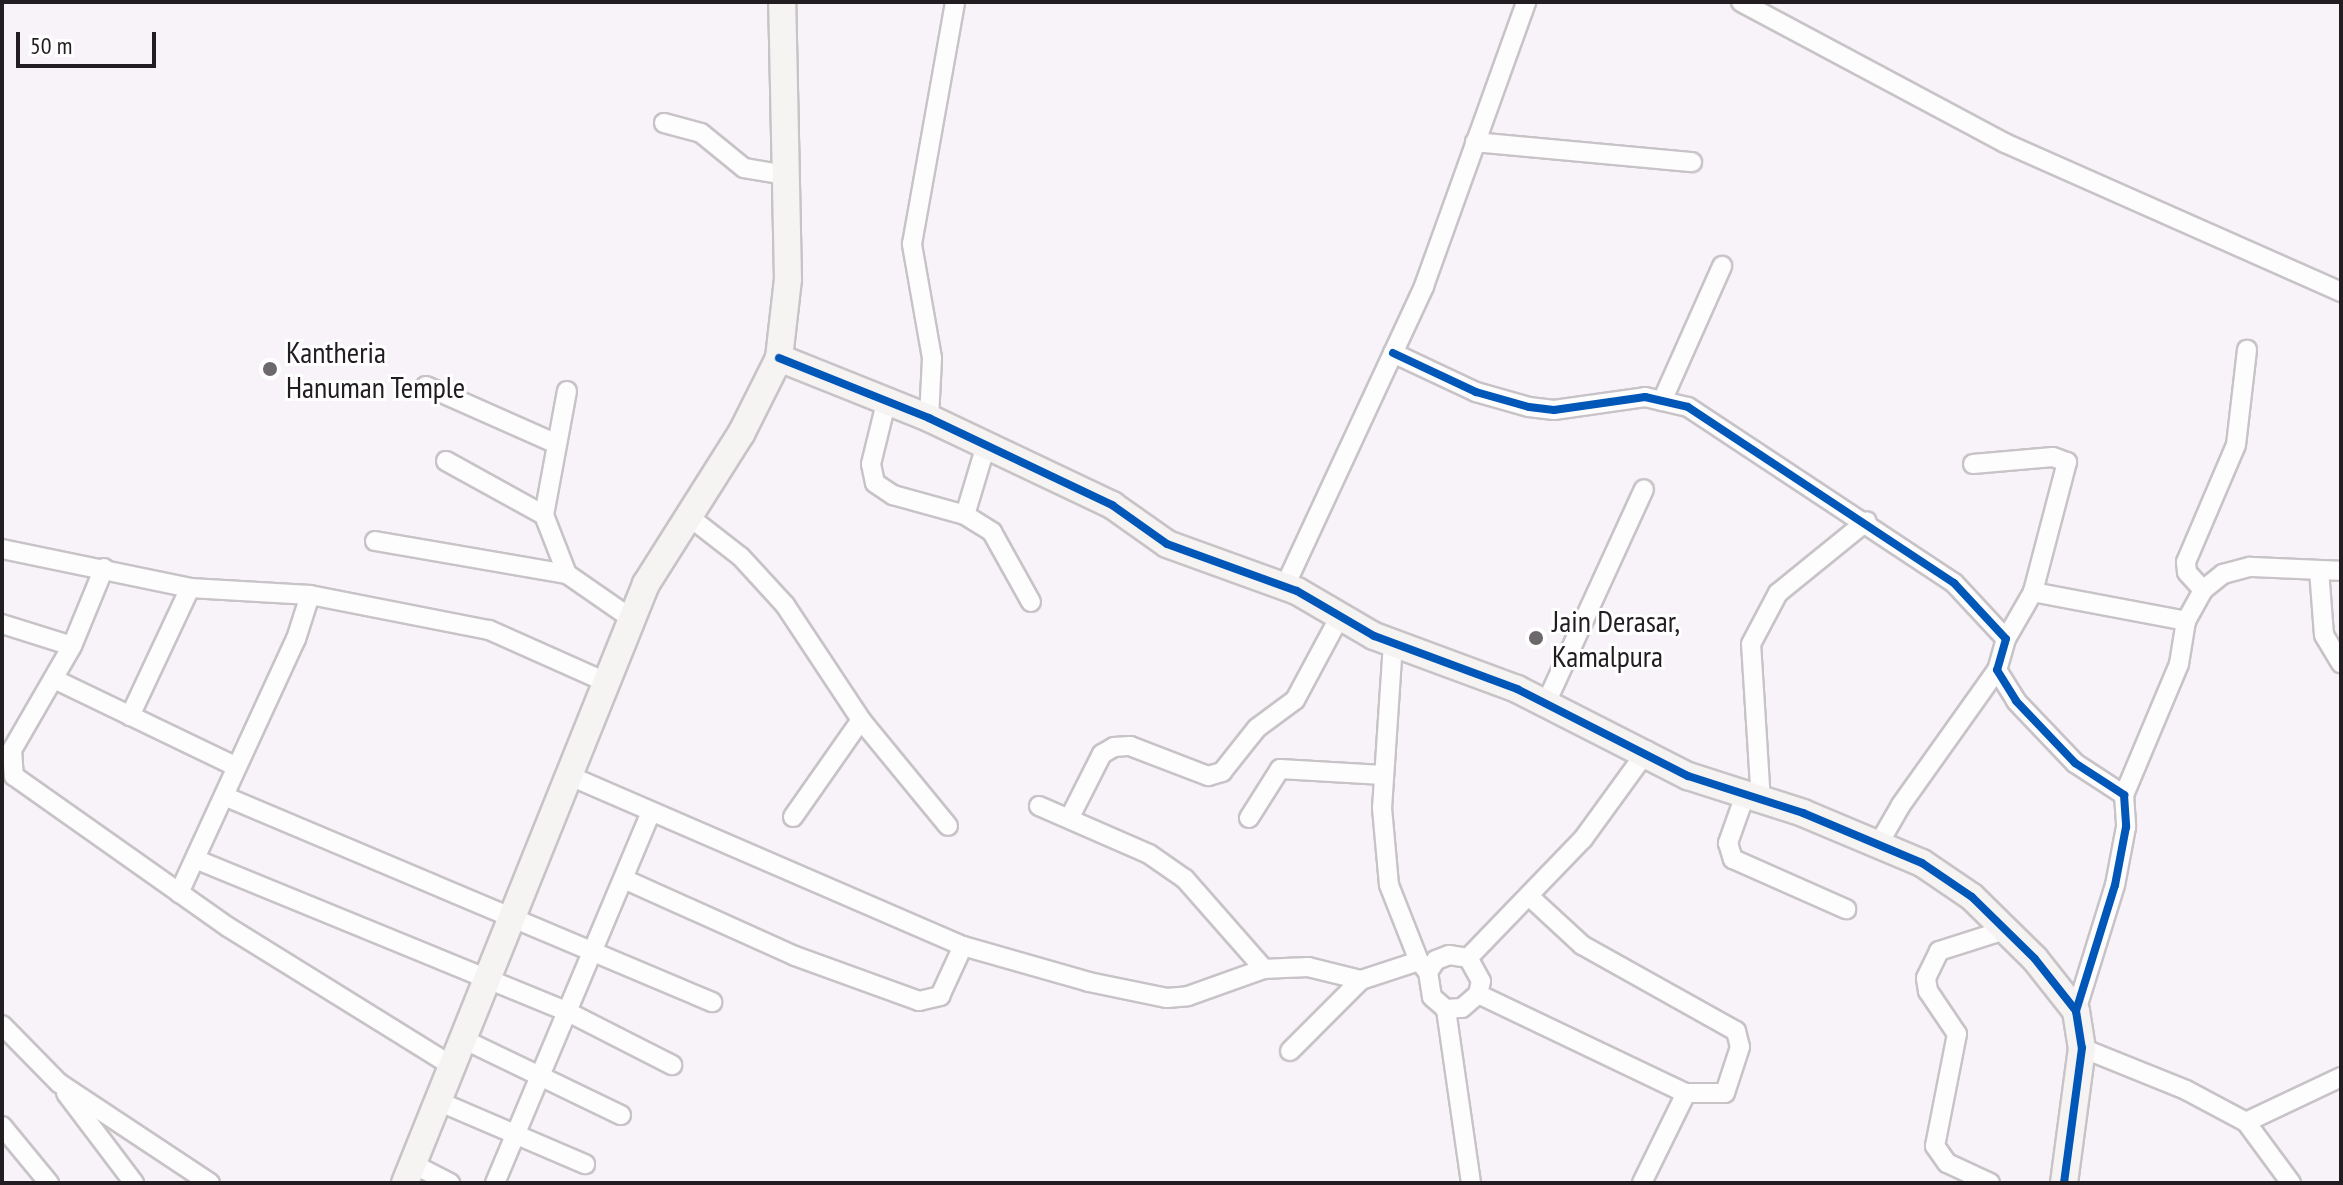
<!DOCTYPE html>
<html>
<head>
<meta charset="utf-8">
<style>
  body { margin:0 }
  #map { position:relative; width:2343px; height:1185px; overflow:hidden; background:#f8f3f8; font-family:"PT Sans Narrow",sans-serif }
  div>[style] { position:absolute }
  .roads { filter:drop-shadow(2px 0 #c7c3c7) drop-shadow(-2px 0 #c7c3c7) drop-shadow(0 2px #c7c3c7) drop-shadow(0 -2px #c7c3c7) }
  .street>* { height:18px; margin:-9px; padding:0 9px; transform-origin:9px; border-radius:9px; background:#fefdfe }
  .secondary>* { height:26px; margin:-13px; padding:0 13px; transform-origin:13px; border-radius:13px; background:#f6f3f3 }
  .cycleway>* { height:8px; margin:-4px; padding:0 4px; transform-origin:4px; border-radius:4px; background:#0057b8 }
  .dots>* { width:22px; height:22px; translate:-50% -50%; box-sizing:border-box; border:4px solid #fff; border-radius:50% }
  span { translate:-50% -50%; white-space:nowrap; text-align:center; line-height:1.15; -webkit-text-stroke:6px #fff; paint-order:stroke }
  .poi-label { font-size:30px; color:#211d21 }
  .left { translate:0 -50%; text-align:left }
  .frame { position:absolute; inset:0; border:4px solid #211d21; pointer-events:none }
  .scale { position:absolute; left:16px; top:32px; width:140px; height:36px; box-sizing:border-box; border:4px solid #211d21; border-top:0; padding-left:10px; font-size:24px; line-height:28px; white-space:nowrap; color:#211d21; -webkit-text-stroke:6px #fff; paint-order:stroke }
</style>
</head>
<body>
<div id="map">
  <div class="roads">
    <div class="street">
      <div style="left:1741px;top:2px;width:299px;rotate:28.1deg"></div>
      <div style="left:2005px;top:143px;width:368px;rotate:23.9deg"></div>
      <div style="left:664px;top:123px;width:38px;rotate:15deg"></div>
      <div style="left:701px;top:133px;width:55px;rotate:39.1deg"></div>
      <div style="left:744px;top:168px;width:43px;rotate:9.5deg"></div>
      <div style="left:1475px;top:142px;width:218px;rotate:5.3deg"></div>
      <div style="left:1393px;top:353px;width:92px;rotate:25.2deg"></div>
      <div style="left:1476px;top:392px;width:55px;rotate:15.8deg"></div>
      <div style="left:1529px;top:407px;width:25px;rotate:7deg"></div>
      <div style="left:1554px;top:410px;width:92px;rotate:-8.1deg"></div>
      <div style="left:1645px;top:397px;width:44px;rotate:13.1deg"></div>
      <div style="left:1688px;top:407px;width:319px;rotate:33.5deg"></div>
      <div style="left:1954px;top:583px;width:76px;rotate:47.1deg"></div>
      <div style="left:2006px;top:639px;width:32px;rotate:106deg"></div>
      <div style="left:1997px;top:670px;width:36px;rotate:58deg"></div>
      <div style="left:2016px;top:701px;width:86px;rotate:46.4deg"></div>
      <div style="left:2075px;top:763px;width:59px;rotate:33.1deg"></div>
      <div style="left:2124px;top:795px;width:32px;rotate:86deg"></div>
      <div style="left:2126px;top:827px;width:59px;rotate:100.7deg"></div>
      <div style="left:2115px;top:885px;width:132px;rotate:107.2deg"></div>
      <div style="left:426px;top:386px;width:143px;rotate:23.9deg"></div>
      <div style="left:567px;top:391px;width:126px;rotate:100.5deg"></div>
      <div style="left:544px;top:515px;width:63px;rotate:68.7deg"></div>
      <div style="left:1662px;top:401px;width:148px;rotate:-66deg"></div>
      <div style="left:886px;top:403px;width:63px;rotate:103.8deg"></div>
      <div style="left:871px;top:464px;width:19px;rotate:78deg"></div>
      <div style="left:875px;top:483px;width:22px;rotate:34deg"></div>
      <div style="left:893px;top:495px;width:75px;rotate:15.5deg"></div>
      <div style="left:965px;top:515px;width:32px;rotate:32deg"></div>
      <div style="left:992px;top:532px;width:80px;rotate:60.9deg"></div>
      <div style="left:929px;top:418px;width:60px;rotate:-87.1deg"></div>
      <div style="left:932px;top:358px;width:116px;rotate:-100deg"></div>
      <div style="left:912px;top:244px;width:246px;rotate:-79.9deg"></div>
      <div style="left:446px;top:461px;width:112px;rotate:28.9deg"></div>
      <div style="left:1973px;top:464px;width:80px;rotate:-5deg"></div>
      <div style="left:2053px;top:457px;width:15px;rotate:20deg"></div>
      <div style="left:2067px;top:462px;width:134px;rotate:104.7deg"></div>
      <div style="left:2033px;top:592px;width:54px;rotate:119.9deg"></div>
      <div style="left:687px;top:515px;width:68px;rotate:37.9deg"></div>
      <div style="left:741px;top:557px;width:65px;rotate:47.5deg"></div>
      <div style="left:785px;top:605px;width:138px;rotate:56.5deg"></div>
      <div style="left:861px;top:720px;width:137px;rotate:50.6deg"></div>
      <div style="left:965px;top:515px;width:73px;rotate:-73.3deg"></div>
      <div style="left:375px;top:541px;width:195px;rotate:9.8deg"></div>
      <div style="left:567px;top:574px;width:79px;rotate:34.7deg"></div>
      <div style="left:2px;top:549px;width:192px;rotate:11.7deg"></div>
      <div style="left:190px;top:588px;width:120px;rotate:3.3deg"></div>
      <div style="left:310px;top:595px;width:182px;rotate:11.1deg"></div>
      <div style="left:489px;top:630px;width:128px;rotate:24deg"></div>
      <div style="left:104px;top:568px;width:84px;rotate:112.3deg"></div>
      <div style="left:72px;top:646px;width:120px;rotate:120deg"></div>
      <div style="left:12px;top:750px;width:26px;rotate:86deg"></div>
      <div style="left:14px;top:776px;width:262px;rotate:35.2deg"></div>
      <div style="left:228px;top:927px;width:266px;rotate:31.8deg"></div>
      <div style="left:2319px;top:570px;width:65px;rotate:85.6deg"></div>
      <div style="left:2324px;top:635px;width:33px;rotate:59deg"></div>
      <div style="left:1285px;top:586px;width:331px;rotate:-65.1deg"></div>
      <div style="left:1424px;top:286px;width:302px;rotate:-70.2deg"></div>
      <div style="left:2203px;top:590px;width:24px;rotate:-132deg"></div>
      <div style="left:2187px;top:572px;width:10px;rotate:-96deg"></div>
      <div style="left:2186px;top:562px;width:127px;rotate:-66.9deg"></div>
      <div style="left:2236px;top:445px;width:96px;rotate:-83.4deg"></div>
      <div style="left:2033px;top:592px;width:156px;rotate:10.7deg"></div>
      <div style="left:2px;top:624px;width:73px;rotate:17.4deg"></div>
      <div style="left:1393px;top:643px;width:165px;rotate:93.8deg"></div>
      <div style="left:1382px;top:808px;width:77px;rotate:84.8deg"></div>
      <div style="left:1389px;top:885px;width:82px;rotate:68.5deg"></div>
      <div style="left:1419px;top:961px;width:14px;rotate:51deg"></div>
      <div style="left:1428px;top:972px;width:25px;rotate:81deg"></div>
      <div style="left:1432px;top:997px;width:18px;rotate:41deg"></div>
      <div style="left:54px;top:679px;width:201px;rotate:25.7deg"></div>
      <div style="left:1546px;top:703px;width:235px;rotate:-65.4deg"></div>
      <div style="left:130px;top:716px;width:141px;rotate:-64.9deg"></div>
      <div style="left:570px;top:776px;width:428px;rotate:23.4deg"></div>
      <div style="left:963px;top:946px;width:131px;rotate:15.9deg"></div>
      <div style="left:1089px;top:982px;width:80px;rotate:11.6deg"></div>
      <div style="left:1167px;top:998px;width:21px;rotate:-5deg"></div>
      <div style="left:1188px;top:996px;width:81px;rotate:-19.6deg"></div>
      <div style="left:1264px;top:969px;width:44px;rotate:-2.6deg"></div>
      <div style="left:1308px;top:967px;width:55px;rotate:13.8deg"></div>
      <div style="left:1361px;top:980px;width:61px;rotate:-18.1deg"></div>
      <div style="left:2124px;top:795px;width:142px;rotate:-67.2deg"></div>
      <div style="left:2179px;top:664px;width:44px;rotate:-80.8deg"></div>
      <div style="left:2186px;top:621px;width:35px;rotate:-61deg"></div>
      <div style="left:2203px;top:590px;width:26px;rotate:-39deg"></div>
      <div style="left:2223px;top:574px;width:28px;rotate:-15deg"></div>
      <div style="left:2250px;top:567px;width:91px;rotate:2.5deg"></div>
      <div style="left:224px;top:796px;width:530px;rotate:22.89deg"></div>
      <div style="left:1744px;top:798px;width:48px;rotate:109.6deg"></div>
      <div style="left:1728px;top:843px;width:17px;rotate:73deg"></div>
      <div style="left:1733px;top:859px;width:124px;rotate:23.9deg"></div>
      <div style="left:1761px;top:802px;width:158px;rotate:-93.6deg"></div>
      <div style="left:1751px;top:644px;width:58px;rotate:-62.1deg"></div>
      <div style="left:1778px;top:593px;width:114px;rotate:-39deg"></div>
      <div style="left:1039px;top:806px;width:120px;rotate:23.6deg"></div>
      <div style="left:1149px;top:854px;width:44px;rotate:34.8deg"></div>
      <div style="left:1185px;top:879px;width:120px;rotate:48.7deg"></div>
      <div style="left:793px;top:817px;width:118px;rotate:-55deg"></div>
      <div style="left:1070px;top:817px;width:71px;rotate:-63.1deg"></div>
      <div style="left:1102px;top:754px;width:14px;rotate:-30deg"></div>
      <div style="left:1114px;top:747px;width:16px;rotate:-4deg"></div>
      <div style="left:1130px;top:746px;width:84px;rotate:21deg"></div>
      <div style="left:1208px;top:776px;width:15px;rotate:-16deg"></div>
      <div style="left:1222px;top:772px;width:56px;rotate:-51.5deg"></div>
      <div style="left:1257px;top:728px;width:47px;rotate:-36.4deg"></div>
      <div style="left:1295px;top:700px;width:95px;rotate:-61.8deg"></div>
      <div style="left:1249px;top:818px;width:58px;rotate:-57.7deg"></div>
      <div style="left:1280px;top:769px;width:103px;rotate:3.3deg"></div>
      <div style="left:1878px;top:845px;width:46px;rotate:-60.1deg"></div>
      <div style="left:1901px;top:805px;width:166px;rotate:-54.6deg"></div>
      <div style="left:195px;top:859px;width:403px;rotate:22.3deg"></div>
      <div style="left:568px;top:1012px;width:117px;rotate:27deg"></div>
      <div style="left:626px;top:880px;width:185px;rotate:24.2deg"></div>
      <div style="left:795px;top:956px;width:132px;rotate:19.9deg"></div>
      <div style="left:919px;top:1001px;width:22px;rotate:-13deg"></div>
      <div style="left:940px;top:996px;width:55px;rotate:-65.3deg"></div>
      <div style="left:179px;top:893px;width:280px;rotate:-65.3deg"></div>
      <div style="left:296px;top:639px;width:46px;rotate:-72.3deg"></div>
      <div style="left:1530px;top:897px;width:71px;rotate:42.7deg"></div>
      <div style="left:1582px;top:945px;width:176px;rotate:29.2deg"></div>
      <div style="left:1736px;top:1031px;width:16px;rotate:76deg"></div>
      <div style="left:1740px;top:1047px;width:48px;rotate:108.1deg"></div>
      <div style="left:1725px;top:1093px;width:39px;rotate:180deg"></div>
      <div style="left:1428px;top:972px;width:14px;rotate:-56deg"></div>
      <div style="left:1436px;top:960px;width:14px;rotate:-21deg"></div>
      <div style="left:1449px;top:955px;width:19px;rotate:9deg"></div>
      <div style="left:1478px;top:994px;width:230px;rotate:25.5deg"></div>
      <div style="left:1686px;top:1093px;width:100px;rotate:116.1deg"></div>
      <div style="left:2px;top:1025px;width:81px;rotate:45.5deg"></div>
      <div style="left:59px;top:1083px;width:181px;rotate:33.5deg"></div>
      <div style="left:465px;top:1040px;width:173px;rotate:25.7deg"></div>
      <div style="left:2082px;top:1048px;width:112px;rotate:22deg"></div>
      <div style="left:2186px;top:1090px;width:68px;rotate:28.1deg"></div>
      <div style="left:2246px;top:1122px;width:76px;rotate:53.6deg"></div>
      <div style="left:1290px;top:1051px;width:100px;rotate:-45deg"></div>
      <div style="left:66px;top:1093px;width:113px;rotate:52.9deg"></div>
      <div style="left:440px;top:1102px;width:158px;rotate:23.2deg"></div>
      <div style="left:2246px;top:1122px;width:105px;rotate:-25.3deg"></div>
      <div style="left:2px;top:1126px;width:74px;rotate:50.5deg"></div>
      <div style="left:413px;top:1164px;width:42px;rotate:27.2deg"></div>
      <div style="left:495px;top:1183px;width:402px;rotate:-67.2deg"></div>
      <div style="left:1471px;top:1183px;width:176px;rotate:-98.2deg"></div>
      <div style="left:1446px;top:1009px;width:16px;rotate:-4deg"></div>
      <div style="left:1462px;top:1008px;width:21px;rotate:-41deg"></div>
      <div style="left:1478px;top:994px;width:13px;rotate:-77deg"></div>
      <div style="left:1481px;top:981px;width:26px;rotate:-119deg"></div>
      <div style="left:1468px;top:958px;width:165px;rotate:-46deg"></div>
      <div style="left:1583px;top:839px;width:109px;rotate:-54deg"></div>
      <div style="left:1990px;top:1183px;width:47px;rotate:-155.1deg"></div>
      <div style="left:1947px;top:1163px;width:21px;rotate:-125deg"></div>
      <div style="left:1935px;top:1146px;width:114px;rotate:-78.9deg"></div>
      <div style="left:1957px;top:1034px;width:52px;rotate:-124deg"></div>
      <div style="left:1928px;top:991px;width:13px;rotate:-99deg"></div>
      <div style="left:1926px;top:978px;width:30px;rotate:-64deg"></div>
      <div style="left:1939px;top:951px;width:66px;rotate:-17.6deg"></div>
    </div>
    <div class="secondary">
      <div style="left:779px;top:358px;width:162px;rotate:21.8deg"></div>
      <div style="left:929px;top:418px;width:203px;rotate:25.4deg"></div>
      <div style="left:1112px;top:505px;width:67px;rotate:35.3deg"></div>
      <div style="left:1167px;top:544px;width:138px;rotate:19.9deg"></div>
      <div style="left:1297px;top:591px;width:89px;rotate:30.3deg"></div>
      <div style="left:1374px;top:636px;width:153px;rotate:20.3deg"></div>
      <div style="left:1517px;top:689px;width:192px;rotate:27deg"></div>
      <div style="left:1688px;top:776px;width:121px;rotate:17.8deg"></div>
      <div style="left:1803px;top:813px;width:129px;rotate:22.8deg"></div>
      <div style="left:1922px;top:863px;width:60px;rotate:34.2deg"></div>
      <div style="left:1972px;top:897px;width:88px;rotate:44.5deg"></div>
      <div style="left:2035px;top:959px;width:66px;rotate:51.7deg"></div>
      <div style="left:2076px;top:1011px;width:37px;rotate:81deg"></div>
      <div style="left:2082px;top:1048px;width:136px;rotate:97.6deg"></div>
      <div style="left:405px;top:1183px;width:646px;rotate:-68.08deg"></div>
      <div style="left:646px;top:584px;width:178px;rotate:-57.7deg"></div>
      <div style="left:741px;top:434px;width:85px;rotate:-63.4deg"></div>
      <div style="left:779px;top:358px;width:80px;rotate:-83.5deg"></div>
      <div style="left:788px;top:279px;width:277px;rotate:-91.2deg"></div>
    </div>
  </div>
  <div class="cycleway">
    <div style="left:1393px;top:353px;width:92px;rotate:25.2deg"></div>
    <div style="left:1476px;top:392px;width:55px;rotate:15.8deg"></div>
    <div style="left:1529px;top:407px;width:25px;rotate:7deg"></div>
    <div style="left:1554px;top:410px;width:92px;rotate:-8.1deg"></div>
    <div style="left:1645px;top:397px;width:44px;rotate:13.1deg"></div>
    <div style="left:1688px;top:407px;width:319px;rotate:33.5deg"></div>
    <div style="left:1954px;top:583px;width:76px;rotate:47.1deg"></div>
    <div style="left:2006px;top:639px;width:32px;rotate:106deg"></div>
    <div style="left:1997px;top:670px;width:36px;rotate:58deg"></div>
    <div style="left:2016px;top:701px;width:86px;rotate:46.4deg"></div>
    <div style="left:2075px;top:763px;width:59px;rotate:33.1deg"></div>
    <div style="left:2124px;top:795px;width:32px;rotate:86deg"></div>
    <div style="left:2126px;top:827px;width:59px;rotate:100.7deg"></div>
    <div style="left:2115px;top:885px;width:132px;rotate:107.2deg"></div>
    <div style="left:779px;top:358px;width:162px;rotate:21.8deg"></div>
    <div style="left:929px;top:418px;width:203px;rotate:25.4deg"></div>
    <div style="left:1112px;top:505px;width:67px;rotate:35.3deg"></div>
    <div style="left:1167px;top:544px;width:138px;rotate:19.9deg"></div>
    <div style="left:1297px;top:591px;width:89px;rotate:30.3deg"></div>
    <div style="left:1374px;top:636px;width:153px;rotate:20.3deg"></div>
    <div style="left:1517px;top:689px;width:192px;rotate:27deg"></div>
    <div style="left:1688px;top:776px;width:121px;rotate:17.8deg"></div>
    <div style="left:1803px;top:813px;width:129px;rotate:22.8deg"></div>
    <div style="left:1922px;top:863px;width:60px;rotate:34.2deg"></div>
    <div style="left:1972px;top:897px;width:88px;rotate:44.5deg"></div>
    <div style="left:2035px;top:959px;width:66px;rotate:51.7deg"></div>
    <div style="left:2076px;top:1011px;width:37px;rotate:81deg"></div>
    <div style="left:2082px;top:1048px;width:136px;rotate:97.6deg"></div>
  </div>
  <div class="dots">
    <div style="left:270px;top:369px;background:#6c686c"></div>
    <div style="left:1536px;top:638px;background:#6c686c"></div>
  </div>
  <div class="poi-label">
    <span class="left" style="left:286px;top:369px">Kantheria<br>Hanuman Temple</span>
    <span class="left" style="left:1552px;top:638px">Jain Derasar,<br>Kamalpura</span>
  </div>
  <div class="frame"></div>
  <div class="scale">50 m</div>
</div>
</body>
</html>
